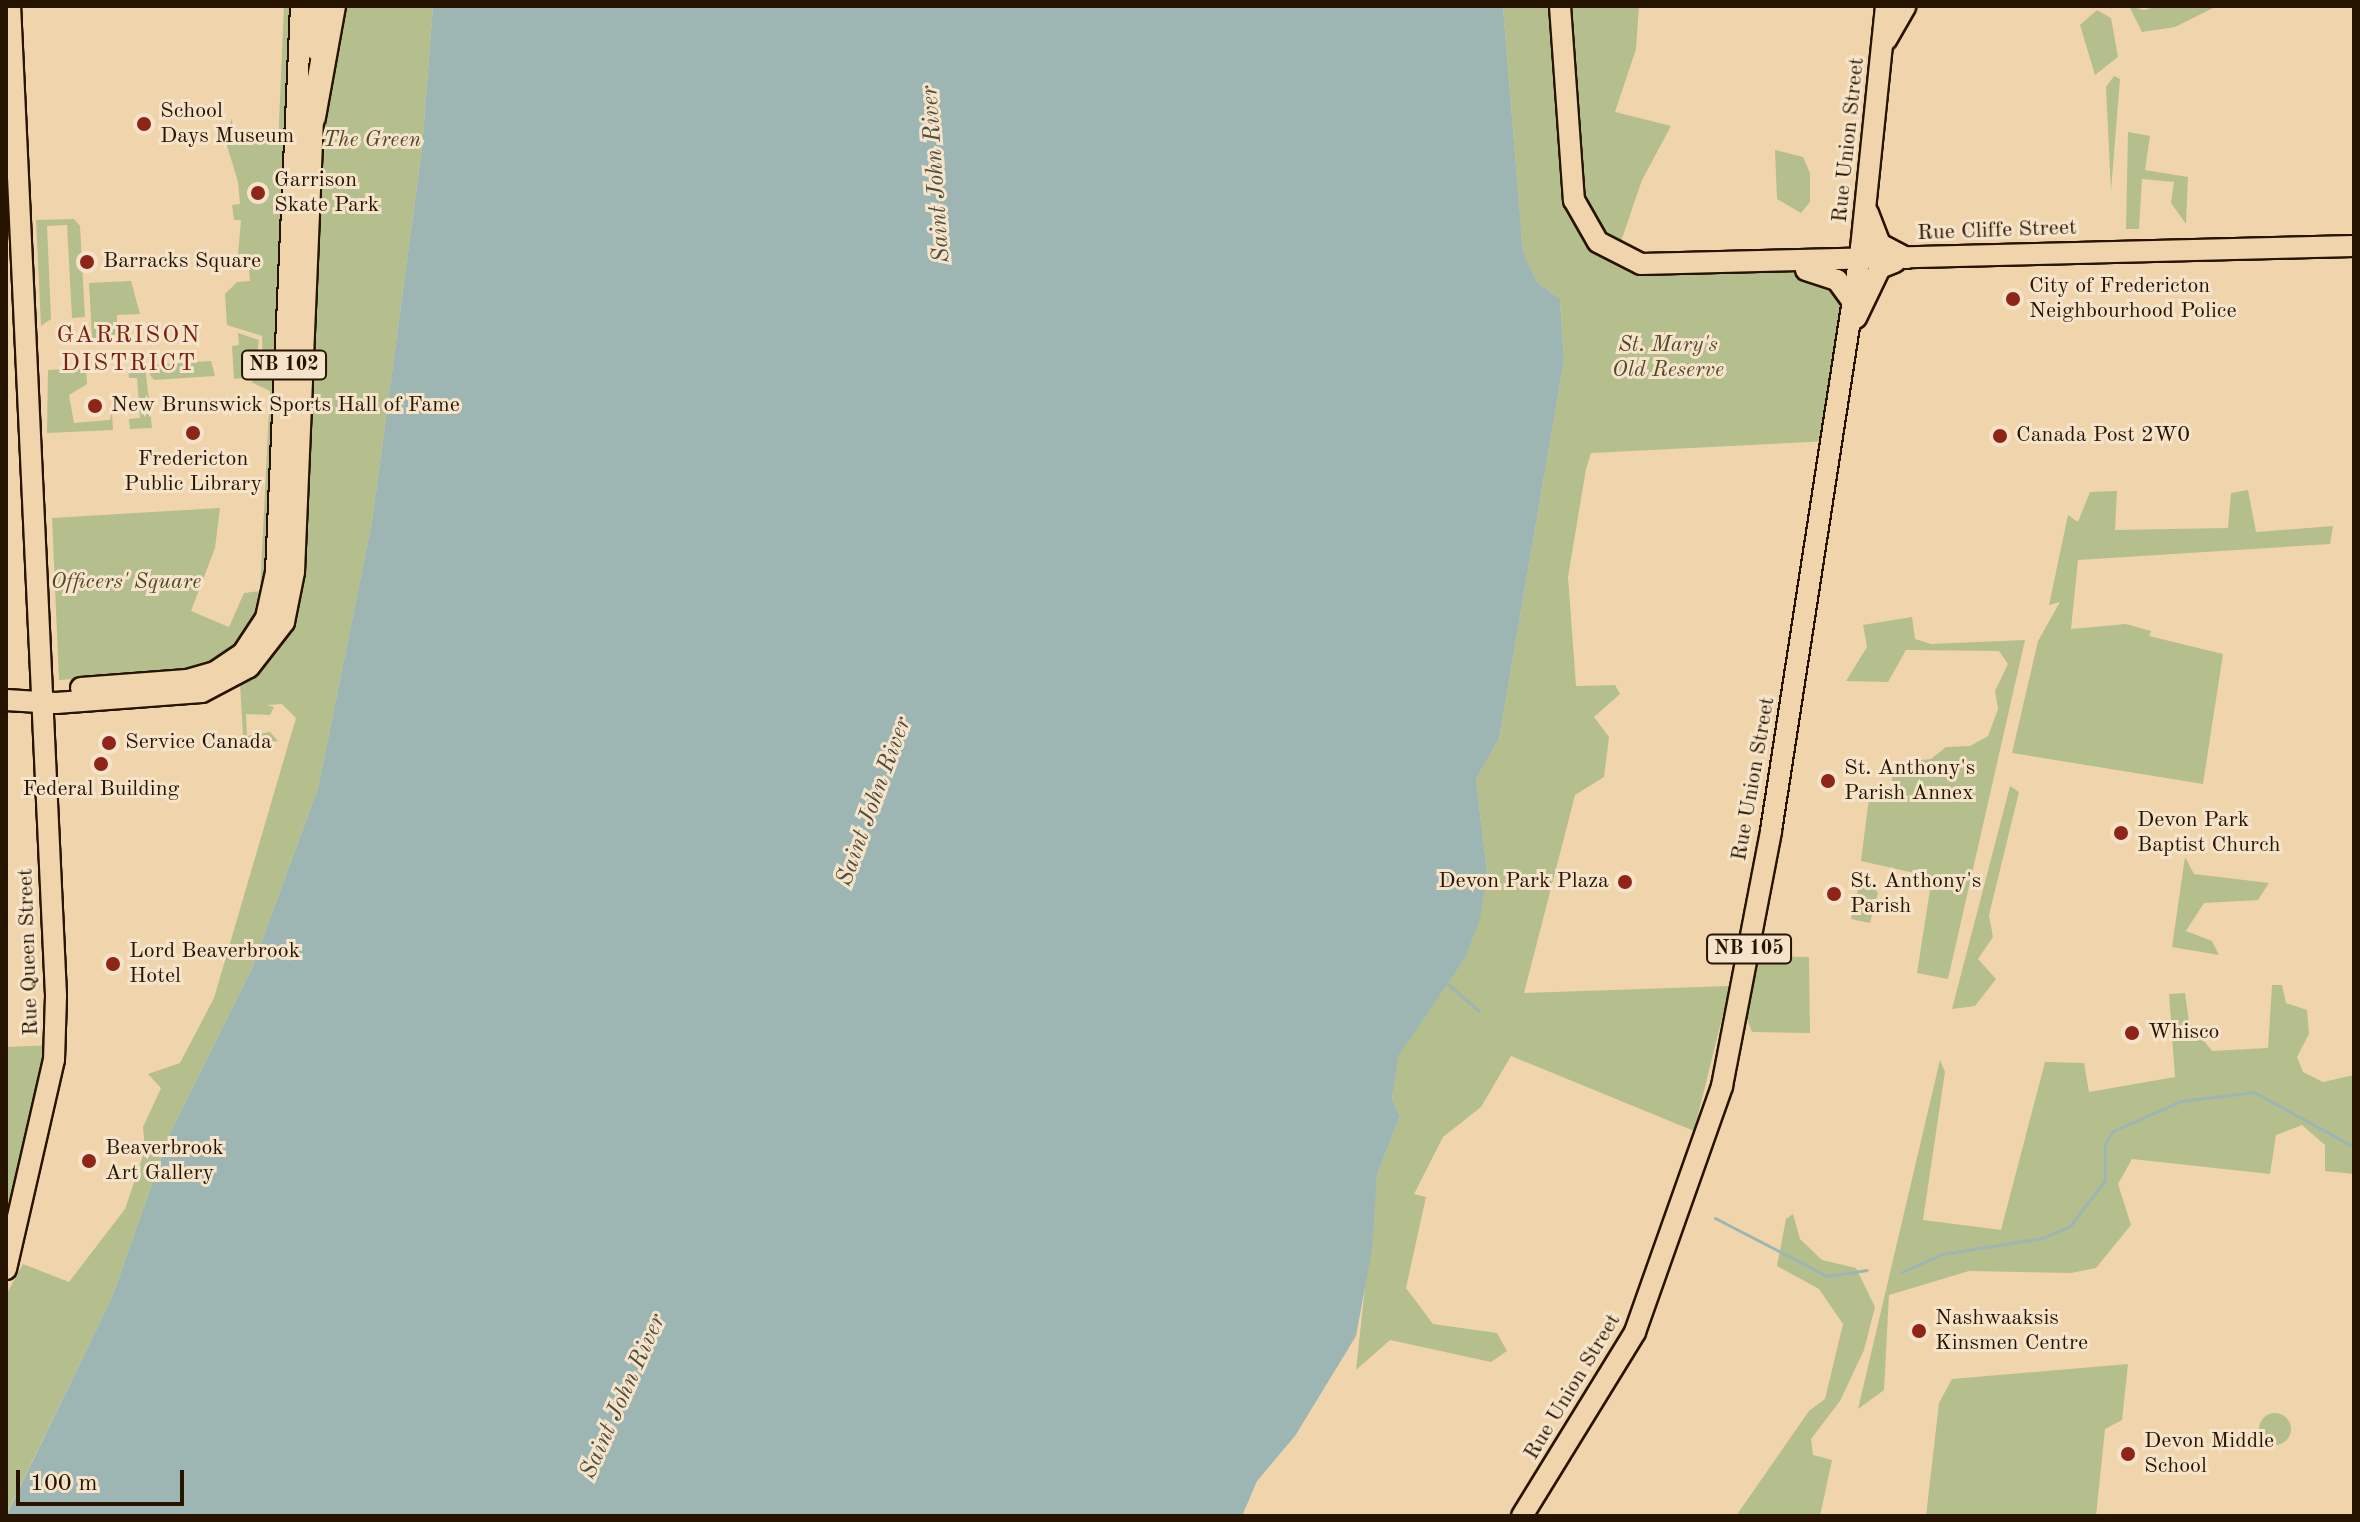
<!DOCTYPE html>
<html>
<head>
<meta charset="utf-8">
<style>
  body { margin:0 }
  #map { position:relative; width:2360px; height:1522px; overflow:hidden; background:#f0d5ac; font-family:"Old Standard TT",serif }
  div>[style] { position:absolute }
  .green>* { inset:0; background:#b5be8d }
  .round { border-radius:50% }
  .water>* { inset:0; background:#9db6b3 }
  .stream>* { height:3px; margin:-1.5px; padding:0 1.5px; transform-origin:1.5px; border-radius:1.5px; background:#9db6b3 }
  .roads { filter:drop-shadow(2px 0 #271400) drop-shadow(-2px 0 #271400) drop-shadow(0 2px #271400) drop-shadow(0 -2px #271400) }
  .major>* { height:20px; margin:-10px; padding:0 10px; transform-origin:10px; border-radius:10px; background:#f0d5ac }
  .highway>* { height:24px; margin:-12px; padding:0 12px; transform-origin:12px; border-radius:12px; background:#f0d5ac }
  .dots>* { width:22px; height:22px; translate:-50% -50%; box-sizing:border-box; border:4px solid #f5e4c9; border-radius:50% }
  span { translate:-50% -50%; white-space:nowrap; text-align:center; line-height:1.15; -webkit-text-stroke:6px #f5e4c9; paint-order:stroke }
  .shield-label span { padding:2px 6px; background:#f5e4c9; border:2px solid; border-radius:6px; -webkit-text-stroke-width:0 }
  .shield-label { font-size:20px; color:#271400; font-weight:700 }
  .poi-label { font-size:22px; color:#271400 }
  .left { translate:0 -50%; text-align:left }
  .right { translate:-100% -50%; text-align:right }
  .street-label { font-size:22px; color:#271400 }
  .park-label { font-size:22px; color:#52472a; font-style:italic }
  .water-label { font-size:24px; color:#504d3f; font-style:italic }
  .neighbourhood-label { font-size:24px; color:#7a1f14; letter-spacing:2px }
  .frame { position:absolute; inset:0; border:8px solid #271400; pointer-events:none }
  .scale { position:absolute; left:16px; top:1470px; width:168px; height:36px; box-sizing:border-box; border:4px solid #271400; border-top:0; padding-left:10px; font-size:24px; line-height:28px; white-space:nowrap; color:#271400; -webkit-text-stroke:6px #f5e4c9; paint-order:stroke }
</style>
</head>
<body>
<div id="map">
  <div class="green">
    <div style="clip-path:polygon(284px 6px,293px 6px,267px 585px,255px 626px,229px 654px,198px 670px,59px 680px,52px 518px,220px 508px,215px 548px,191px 611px,229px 627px,244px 593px,260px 591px,270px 391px,251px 382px,263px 374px,262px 336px,227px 325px,225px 294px,237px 282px,250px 281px,249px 269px,237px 266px,241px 220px,234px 220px,232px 205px,240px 204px,238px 182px,225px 139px,232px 118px,233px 140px,270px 139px,278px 145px)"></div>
    <div style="clip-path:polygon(340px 6px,433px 6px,422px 148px,372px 522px,318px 788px,252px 968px,170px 1133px,112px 1297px,6px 1515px,6px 1295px,23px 1264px,69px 1282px,125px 1209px,145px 1150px,143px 1127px,161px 1088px,148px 1074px,180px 1063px,214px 998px,296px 718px,282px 704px,267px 705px,274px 707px,270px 715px,246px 714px,247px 736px,270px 732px,278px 741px,249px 743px,243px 736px,240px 684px,283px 640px,320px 143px)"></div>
    <div style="clip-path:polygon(1503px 6px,1639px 6px,1636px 49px,1615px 112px,1671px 126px,1642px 180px,1616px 256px,1775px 263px,1822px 273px,1852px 301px,1828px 441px,1591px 453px,1586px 469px,1568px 577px,1576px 686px,1615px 685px,1620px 694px,1594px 717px,1609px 737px,1604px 777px,1575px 795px,1524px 993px,1730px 986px,1694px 1131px,1511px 1056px,1481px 1107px,1443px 1137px,1414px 1194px,1426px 1197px,1406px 1288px,1433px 1324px,1497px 1333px,1507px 1351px,1491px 1362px,1390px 1340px,1356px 1370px,1377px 1175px,1400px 1116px,1392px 1099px,1397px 1056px,1464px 960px,1487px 872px,1476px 779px,1499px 739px,1564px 360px,1560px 299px,1537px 282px,1523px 254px)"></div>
    <div style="clip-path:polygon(2129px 6px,2144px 10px,2159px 6px,2217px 6px,2175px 27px,2142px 32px)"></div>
    <div style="clip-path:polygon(2097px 10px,2111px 18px,2118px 57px,2095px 75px,2080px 25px)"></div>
    <div style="clip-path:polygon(2114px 76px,2120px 79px,2111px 191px,2106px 87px)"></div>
    <div style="clip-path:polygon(2128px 132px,2150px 136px,2145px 170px,2188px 177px,2186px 224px,2171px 203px,2174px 182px,2142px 179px,2139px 229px,2126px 229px)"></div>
    <div style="clip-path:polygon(1775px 150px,1803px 157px,1810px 173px,1810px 202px,1801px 213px,1777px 199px)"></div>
    <div style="clip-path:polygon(74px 219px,80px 226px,85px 317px,72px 318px,67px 225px,47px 226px,51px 319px,41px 326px,36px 220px)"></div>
    <div style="clip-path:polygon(131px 281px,140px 314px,117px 315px,117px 335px,141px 336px,92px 338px,89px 283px)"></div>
    <div style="clip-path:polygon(238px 333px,259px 340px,254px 377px,234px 379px,232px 346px,239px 345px)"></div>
    <div style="clip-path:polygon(211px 361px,215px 376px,154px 380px,150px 375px,150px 365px)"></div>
    <div style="clip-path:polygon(145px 365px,152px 428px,130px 429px,129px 419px,140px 418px,137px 378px,129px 378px,128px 366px)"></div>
    <div style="clip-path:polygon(86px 368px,87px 384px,69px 395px,74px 423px,110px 420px,112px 412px,113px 430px,47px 433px,48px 370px)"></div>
    <div style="clip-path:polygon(2248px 490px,2256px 532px,2333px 526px,2330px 544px,2078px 560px,2071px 629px,2126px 624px,2151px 631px,2149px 636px,2223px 654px,2203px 784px,2012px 753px,2038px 641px,2060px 602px,2049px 605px,2068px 515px,2078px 522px,2090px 492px,2117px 491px,2115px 530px,2228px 528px,2231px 493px)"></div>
    <div style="clip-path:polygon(1912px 617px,1915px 639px,1931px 644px,2025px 640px,1948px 979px,1917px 973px,1932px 877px,1861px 861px,1869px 798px,1891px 800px,1892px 778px,1903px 762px,1931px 759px,1946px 747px,1970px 746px,1988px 736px,1998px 709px,1995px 691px,2008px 664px,1999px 651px,1906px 650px,1888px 682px,1846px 681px,1867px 647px,1863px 625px)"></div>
    <div style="clip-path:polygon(2010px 786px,2019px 792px,1989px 915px,1993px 937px,1978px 959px,1996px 979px,1975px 1006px,1952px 1009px)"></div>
    <div style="clip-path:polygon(2185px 857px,2194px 874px,2269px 883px,2258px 900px,2204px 903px,2186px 931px,2212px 941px,2219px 955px,2172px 947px)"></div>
    <div style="clip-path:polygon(1860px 880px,1870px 881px,1878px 893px,1870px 923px,1851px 919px)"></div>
    <div style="clip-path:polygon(1759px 956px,1809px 957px,1810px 1033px,1752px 1032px,1747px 1019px)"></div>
    <div style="clip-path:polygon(2272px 985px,2282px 985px,2286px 1003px,2307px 1010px,2309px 1034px,2297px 1057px,2303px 1072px,2323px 1082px,2354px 1075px,2354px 1174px,2325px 1171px,2325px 1145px,2302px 1125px,2276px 1135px,2270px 1174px,2132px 1159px,2118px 1184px,2131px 1225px,2096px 1268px,2071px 1273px,1969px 1271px,1889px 1295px,1884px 1390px,1858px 1409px,1940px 1060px,1945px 1072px,1923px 1220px,2001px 1230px,2045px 1062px,2084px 1063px,2089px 1092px,2175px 1077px,2169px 994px,2185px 993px,2189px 1022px,2212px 1051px,2268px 1048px)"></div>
    <div style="clip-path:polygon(55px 1045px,6px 1252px,6px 1047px)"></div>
    <div style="clip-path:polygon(1793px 1214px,1800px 1239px,1822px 1260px,1856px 1268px,1875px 1307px,1864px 1350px,1840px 1401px,1811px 1439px,1813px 1455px,1832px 1460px,1820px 1516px,1736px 1516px,1809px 1411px,1825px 1399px,1843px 1324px,1819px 1289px,1777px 1266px,1786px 1219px)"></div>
    <div style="clip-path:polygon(2128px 1364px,2122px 1420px,2105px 1429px,2096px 1516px,1926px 1516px,1939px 1403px,1952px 1379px)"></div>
    <div class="round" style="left:2259px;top:1413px;width:32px;height:32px"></div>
  </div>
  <div class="water">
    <div style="clip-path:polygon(433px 6px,1503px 6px,1523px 253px,1537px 282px,1560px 299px,1564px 360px,1499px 739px,1476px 779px,1487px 872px,1480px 919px,1464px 960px,1398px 1056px,1392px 1099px,1400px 1116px,1377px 1175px,1372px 1250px,1356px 1336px,1295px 1436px,1257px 1481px,1242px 1516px,6px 1516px,112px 1297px,170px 1133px,252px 968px,318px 788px,372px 522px,422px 148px)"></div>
  </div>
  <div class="stream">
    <div style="left:1448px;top:984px;width:41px;rotate:41.1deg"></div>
    <div style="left:1715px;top:1218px;width:126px;rotate:27.4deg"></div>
    <div style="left:1827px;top:1276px;width:40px;rotate:-8.5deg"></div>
    <div style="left:1902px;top:1272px;width:44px;rotate:-24.2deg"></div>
    <div style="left:1942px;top:1254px;width:102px;rotate:-9deg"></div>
    <div style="left:2043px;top:1238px;width:30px;rotate:-24deg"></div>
    <div style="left:2070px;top:1226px;width:58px;rotate:-52.7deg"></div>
    <div style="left:2105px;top:1180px;width:37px;rotate:-90deg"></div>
    <div style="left:2105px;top:1143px;width:14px;rotate:-56deg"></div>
    <div style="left:2113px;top:1131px;width:74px;rotate:-23.8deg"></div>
    <div style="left:2181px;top:1101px;width:74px;rotate:-7deg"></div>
    <div style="left:2254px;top:1092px;width:114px;rotate:28.8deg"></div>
  </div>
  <div class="roads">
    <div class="major">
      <div style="left:1560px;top:6px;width:195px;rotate:85.9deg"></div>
      <div style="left:1574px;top:200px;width:48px;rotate:60.3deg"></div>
      <div style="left:1598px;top:242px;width:48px;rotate:27.1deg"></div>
      <div style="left:1641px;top:264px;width:713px;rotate:-1.45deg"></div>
      <div style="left:1886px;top:40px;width:39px;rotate:-60deg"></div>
      <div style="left:316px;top:50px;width:44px;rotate:-87.4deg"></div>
      <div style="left:1868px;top:213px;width:33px;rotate:69deg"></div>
      <div style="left:1880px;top:244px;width:30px;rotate:28deg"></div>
      <div style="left:1806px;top:270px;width:33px;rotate:18deg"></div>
      <div style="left:1837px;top:280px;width:26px;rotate:54deg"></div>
      <div style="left:1856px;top:318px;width:55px;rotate:-64.4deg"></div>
      <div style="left:1880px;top:268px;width:16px;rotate:-22deg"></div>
      <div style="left:81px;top:688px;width:106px;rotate:-4.3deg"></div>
      <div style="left:187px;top:680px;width:29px;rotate:-16deg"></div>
      <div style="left:215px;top:672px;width:34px;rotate:-34deg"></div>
      <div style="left:243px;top:653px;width:42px;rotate:-56.7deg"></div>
      <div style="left:266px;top:618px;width:47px;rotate:-77.7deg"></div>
      <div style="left:276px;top:572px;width:567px;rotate:-87.47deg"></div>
      <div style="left:6px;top:700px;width:50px;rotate:3.4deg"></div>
      <div style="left:56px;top:703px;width:146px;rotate:-4.3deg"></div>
      <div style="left:202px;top:692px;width:53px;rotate:-28deg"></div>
      <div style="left:249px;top:667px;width:57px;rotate:-52.1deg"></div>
      <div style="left:284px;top:622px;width:51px;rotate:-78.7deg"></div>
      <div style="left:294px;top:572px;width:470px;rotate:-87.6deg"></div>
      <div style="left:6px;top:1269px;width:214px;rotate:-77.1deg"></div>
      <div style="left:54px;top:1060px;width:65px;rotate:-88.2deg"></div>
      <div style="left:56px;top:995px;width:990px;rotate:-92.66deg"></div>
      <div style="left:1522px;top:1516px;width:216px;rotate:-58.4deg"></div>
      <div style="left:1635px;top:1332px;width:261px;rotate:-70.5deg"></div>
      <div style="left:1722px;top:1086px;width:260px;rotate:-79.1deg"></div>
      <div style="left:1771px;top:831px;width:590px;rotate:-81.22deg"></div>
      <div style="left:1861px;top:248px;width:243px;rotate:-84.1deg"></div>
    </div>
    <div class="highway">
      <div style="left:313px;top:117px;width:113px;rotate:-79.8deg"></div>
    </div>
  </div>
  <div class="dots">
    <div style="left:144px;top:124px;background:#8f2418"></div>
    <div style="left:258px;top:193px;background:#8f2418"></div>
    <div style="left:87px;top:262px;background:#8f2418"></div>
    <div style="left:2013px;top:299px;background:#8f2418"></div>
    <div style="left:95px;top:406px;background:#8f2418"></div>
    <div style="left:193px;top:433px;background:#8f2418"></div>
    <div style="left:2000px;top:436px;background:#8f2418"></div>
    <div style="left:109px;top:743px;background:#8f2418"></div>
    <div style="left:101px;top:764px;background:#8f2418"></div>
    <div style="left:1828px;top:781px;background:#8f2418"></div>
    <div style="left:2121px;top:833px;background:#8f2418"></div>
    <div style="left:1625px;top:882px;background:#8f2418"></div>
    <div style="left:1834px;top:894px;background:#8f2418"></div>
    <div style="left:113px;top:964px;background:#8f2418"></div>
    <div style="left:2132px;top:1033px;background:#8f2418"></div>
    <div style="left:89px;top:1161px;background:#8f2418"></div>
    <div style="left:1919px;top:1331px;background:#8f2418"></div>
    <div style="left:2128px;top:1454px;background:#8f2418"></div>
  </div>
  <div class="shield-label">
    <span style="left:284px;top:365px">NB 102</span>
    <span style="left:1749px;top:949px">NB 105</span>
  </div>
  <div class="poi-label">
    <span class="left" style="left:160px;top:124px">School<br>Days Museum</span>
    <span class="left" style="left:274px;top:193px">Garrison<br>Skate Park</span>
    <span class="left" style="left:103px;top:262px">Barracks Square</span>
    <span class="left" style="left:2029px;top:299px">City of Fredericton<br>Neighbourhood Police</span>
    <span class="left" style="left:111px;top:406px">New Brunswick Sports Hall of Fame</span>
    <span class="left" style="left:2016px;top:436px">Canada Post 2W0</span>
    <span style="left:193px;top:472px">Fredericton<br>Public Library</span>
    <span class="left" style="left:125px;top:743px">Service Canada</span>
    <span class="left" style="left:1844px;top:781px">St. Anthony's<br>Parish Annex</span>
    <span style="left:101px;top:790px">Federal Building</span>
    <span class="left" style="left:2137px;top:833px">Devon Park<br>Baptist Church</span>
    <span class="left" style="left:1850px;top:894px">St. Anthony's<br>Parish</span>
    <span class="right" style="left:1609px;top:882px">Devon Park Plaza</span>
    <span class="left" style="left:129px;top:964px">Lord Beaverbrook<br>Hotel</span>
    <span class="left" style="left:2148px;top:1033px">Whisco</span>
    <span class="left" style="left:105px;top:1161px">Beaverbrook<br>Art Gallery</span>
    <span class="left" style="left:1935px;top:1331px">Nashwaaksis<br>Kinsmen Centre</span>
    <span class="left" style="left:2144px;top:1454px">Devon Middle<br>School</span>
  </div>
  <div class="street-label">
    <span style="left:1849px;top:140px;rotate:-84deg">Rue Union Street</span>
    <span style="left:1997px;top:231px;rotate:-2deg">Rue Cliffe Street</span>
    <span style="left:1754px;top:779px;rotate:-80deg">Rue Union Street</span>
    <span style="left:29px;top:952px;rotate:-92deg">Rue Queen Street</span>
    <span style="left:1573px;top:1387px;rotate:-59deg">Rue Union Street</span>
  </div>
  <div class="park-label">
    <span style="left:372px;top:141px">The Green</span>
    <span style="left:1668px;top:358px">St. Mary's<br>Old Reserve</span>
    <span style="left:126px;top:583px">Officers' Square</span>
  </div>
  <div class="water-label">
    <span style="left:937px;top:174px;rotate:-94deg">Saint John River</span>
    <span style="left:875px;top:802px;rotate:-70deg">Saint John River</span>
    <span style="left:624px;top:1397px;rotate:-66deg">Saint John River</span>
  </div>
  <div class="neighbourhood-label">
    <span style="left:129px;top:351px">GARRISON<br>DISTRICT</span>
  </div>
  <div class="frame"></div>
  <div class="scale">100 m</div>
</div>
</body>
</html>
